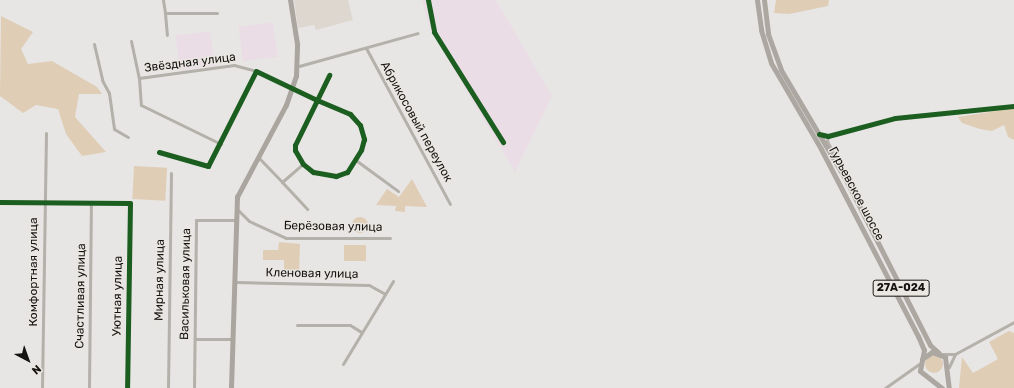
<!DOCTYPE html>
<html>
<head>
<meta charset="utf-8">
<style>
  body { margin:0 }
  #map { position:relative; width:1014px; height:388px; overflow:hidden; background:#e8e6e4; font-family:Rubik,sans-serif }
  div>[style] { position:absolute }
  .built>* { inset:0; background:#ddd7d0 }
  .industrial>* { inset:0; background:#eadde5; transform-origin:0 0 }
  .green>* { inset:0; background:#dfcdb6; transform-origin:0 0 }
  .round { border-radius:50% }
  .street>* { height:3px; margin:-1.5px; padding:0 1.5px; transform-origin:1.5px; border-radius:1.5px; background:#b4b0aa }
  .secondary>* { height:4.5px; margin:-2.25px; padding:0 2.25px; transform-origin:2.25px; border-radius:2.25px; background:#aaa59e }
  .primary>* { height:5px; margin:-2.5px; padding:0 2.5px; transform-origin:2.5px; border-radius:2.5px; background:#aca7a1 }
  .cycleway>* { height:5px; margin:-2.5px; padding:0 2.5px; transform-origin:2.5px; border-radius:2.5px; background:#1b5e20 }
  span { translate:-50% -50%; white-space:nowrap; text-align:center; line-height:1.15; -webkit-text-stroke:3px #eae6e2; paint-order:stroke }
  .shield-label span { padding:1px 3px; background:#eae6e2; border:1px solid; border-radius:3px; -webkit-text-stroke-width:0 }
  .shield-label { font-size:11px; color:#151412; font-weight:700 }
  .street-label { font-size:12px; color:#151412 }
  .north { position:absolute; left:8px; top:340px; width:40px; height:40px; -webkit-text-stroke:3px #eae6e2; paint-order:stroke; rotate:139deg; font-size:11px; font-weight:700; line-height:16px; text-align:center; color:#151412 }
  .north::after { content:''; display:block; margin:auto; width:14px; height:18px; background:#151412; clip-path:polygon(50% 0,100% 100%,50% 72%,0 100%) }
</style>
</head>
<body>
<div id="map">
  <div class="built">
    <div style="clip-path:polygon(294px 0,348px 0,353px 20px,316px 30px,314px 25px,298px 28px)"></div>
  </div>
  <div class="industrial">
    <div style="clip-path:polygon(422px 0,496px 0,552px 96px,515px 172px,430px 29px)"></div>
    <div style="left:273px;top:22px;width:35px;height:35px;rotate:82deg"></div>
    <div style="left:210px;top:31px;width:35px;height:35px;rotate:82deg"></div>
  </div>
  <div class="green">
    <div style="clip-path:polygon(776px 0,829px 0,828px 6px,789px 14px,774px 13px)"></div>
    <div style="clip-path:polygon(1px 16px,33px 32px,21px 49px,28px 64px,52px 61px,97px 87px,102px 94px,79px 94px,75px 117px,106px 152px,82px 156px,66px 134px,58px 109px,36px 105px,23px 113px,0 96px)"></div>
    <div style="clip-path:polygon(1014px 108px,1014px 140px,1008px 137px,1004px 125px,992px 131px,980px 129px,962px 123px,958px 117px)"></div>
    <div style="left:134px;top:166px;width:33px;height:33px;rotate:3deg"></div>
    <div style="clip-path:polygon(412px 179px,427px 207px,405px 206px,405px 212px,395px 211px,396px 206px,376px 205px,387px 189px,399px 197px)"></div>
    <div class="round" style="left:352px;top:217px;width:16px;height:16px"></div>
    <div style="clip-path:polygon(279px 242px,300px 244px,299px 276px,284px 276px,284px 260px,263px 260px,263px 250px,278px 250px)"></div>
    <div style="left:344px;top:245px;width:22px;height:16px"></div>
    <div style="clip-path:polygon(1009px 331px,1014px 333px,1014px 388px,959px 388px,962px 357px,973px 373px,998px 359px,989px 342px)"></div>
    <div class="round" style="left:925px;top:355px;width:18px;height:18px"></div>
  </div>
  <div class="street">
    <div style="left:163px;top:0;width:13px;rotate:81deg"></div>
    <div style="left:165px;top:13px;width:52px"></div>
    <div style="left:428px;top:0;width:33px;rotate:79deg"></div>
    <div style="left:434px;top:32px;width:130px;rotate:57.9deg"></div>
    <div style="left:165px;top:13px;width:22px;rotate:85deg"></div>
    <div style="left:131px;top:41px;width:38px;rotate:78deg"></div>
    <div style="left:139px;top:78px;width:96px;rotate:-7.8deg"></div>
    <div style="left:234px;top:65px;width:23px;rotate:15deg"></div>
    <div style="left:94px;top:44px;width:37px;rotate:77deg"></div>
    <div style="left:102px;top:80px;width:15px;rotate:62deg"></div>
    <div style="left:109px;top:93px;width:36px;rotate:82deg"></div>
    <div style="left:114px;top:129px;width:16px;rotate:30deg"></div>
    <div style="left:366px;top:48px;width:177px;rotate:61.7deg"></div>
    <div style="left:299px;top:66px;width:123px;rotate:-15.5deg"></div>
    <div style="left:139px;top:78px;width:27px;rotate:86deg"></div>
    <div style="left:141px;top:105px;width:89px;rotate:26deg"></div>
    <div style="left:819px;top:134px;width:9px;rotate:13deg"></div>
    <div style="left:828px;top:136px;width:69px;rotate:-15deg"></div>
    <div style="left:895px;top:118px;width:120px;rotate:-5.8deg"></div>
    <div style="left:828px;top:136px;width:5px;rotate:101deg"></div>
    <div style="left:827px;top:141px;width:28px;rotate:63deg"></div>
    <div style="left:159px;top:152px;width:51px;rotate:15.9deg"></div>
    <div style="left:208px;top:166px;width:106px;rotate:-63.2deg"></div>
    <div style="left:256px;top:71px;width:68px;rotate:25.4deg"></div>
    <div style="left:317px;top:100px;width:36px;rotate:23deg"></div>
    <div style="left:350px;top:114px;width:15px;rotate:48deg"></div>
    <div style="left:360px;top:125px;width:15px;rotate:74deg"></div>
    <div style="left:364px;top:139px;width:11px;rotate:105deg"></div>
    <div style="left:361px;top:150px;width:26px;rotate:122deg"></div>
    <div style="left:347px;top:172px;width:12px;rotate:160deg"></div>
    <div style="left:336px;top:176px;width:23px;rotate:-170deg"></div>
    <div style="left:313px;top:172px;width:13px;rotate:-141deg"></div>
    <div style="left:303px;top:164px;width:16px;rotate:-120deg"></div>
    <div style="left:295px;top:150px;width:5px;rotate:-90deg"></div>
    <div style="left:295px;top:145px;width:50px;rotate:-63.9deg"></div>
    <div style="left:317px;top:100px;width:28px;rotate:-64deg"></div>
    <div style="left:259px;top:158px;width:33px;rotate:46deg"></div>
    <div style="left:282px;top:182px;width:28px;rotate:-41deg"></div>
    <div style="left:357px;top:161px;width:51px;rotate:36.2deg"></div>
    <div style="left:282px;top:182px;width:37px;rotate:47deg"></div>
    <div style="left:0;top:202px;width:130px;rotate:0.4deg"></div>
    <div style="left:130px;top:203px;width:185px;rotate:90.9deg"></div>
    <div style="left:237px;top:209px;width:17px;rotate:45deg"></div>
    <div style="left:249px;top:221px;width:41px;rotate:24.7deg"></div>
    <div style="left:286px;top:238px;width:104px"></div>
    <div style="left:236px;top:282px;width:133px;rotate:1.3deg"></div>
    <div style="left:369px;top:285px;width:18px;rotate:29deg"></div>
    <div style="left:297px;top:325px;width:53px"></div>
    <div style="left:350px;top:325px;width:13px;rotate:32deg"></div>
    <div style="left:195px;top:339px;width:38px"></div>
    <div style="left:942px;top:354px;width:13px"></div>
    <div style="left:955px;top:354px;width:67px;rotate:-28.5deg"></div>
    <div style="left:343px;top:364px;width:97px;rotate:-58.9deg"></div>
    <div style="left:949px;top:367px;width:14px;rotate:-65deg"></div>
    <div style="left:42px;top:388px;width:255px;rotate:-89.1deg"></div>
    <div style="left:89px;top:388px;width:184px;rotate:-89.4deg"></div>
    <div style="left:168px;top:388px;width:215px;rotate:-89.2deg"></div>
    <div style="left:194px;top:388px;width:168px;rotate:-89.3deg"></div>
    <div style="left:196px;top:220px;width:40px"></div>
    <div style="left:885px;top:388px;width:42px;rotate:-35.2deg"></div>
  </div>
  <div class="secondary">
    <div style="left:231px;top:388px;width:191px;rotate:-88.2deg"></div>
    <div style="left:237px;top:197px;width:104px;rotate:-62deg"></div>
    <div style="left:286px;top:105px;width:31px;rotate:-71deg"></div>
    <div style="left:296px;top:76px;width:32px;rotate:-88deg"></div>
    <div style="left:297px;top:44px;width:45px;rotate:-99deg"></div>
  </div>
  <div class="primary">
    <div style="left:757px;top:0;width:30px;rotate:82deg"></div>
    <div style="left:761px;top:30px;width:34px;rotate:73deg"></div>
    <div style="left:771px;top:63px;width:99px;rotate:59.8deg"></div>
    <div style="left:821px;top:149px;width:211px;rotate:62.6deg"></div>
    <div style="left:918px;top:336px;width:15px;rotate:67deg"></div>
    <div style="left:924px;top:350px;width:21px;rotate:101deg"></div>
    <div style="left:920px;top:371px;width:28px;rotate:38deg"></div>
    <div style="left:764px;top:0;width:34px;rotate:83deg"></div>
    <div style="left:768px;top:34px;width:38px;rotate:70deg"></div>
    <div style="left:781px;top:70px;width:128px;rotate:59.4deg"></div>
    <div style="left:846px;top:180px;width:185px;rotate:63deg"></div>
    <div style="left:930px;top:345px;width:12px;rotate:42deg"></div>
    <div style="left:922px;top:359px;width:12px;rotate:-35deg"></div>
    <div style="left:932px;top:352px;width:14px;rotate:21deg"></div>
    <div style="left:945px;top:357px;width:31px;rotate:83deg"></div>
  </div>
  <div class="cycleway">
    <div style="left:428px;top:0;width:33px;rotate:79deg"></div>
    <div style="left:434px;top:32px;width:130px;rotate:57.9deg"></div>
    <div style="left:819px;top:134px;width:9px;rotate:13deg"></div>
    <div style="left:828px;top:136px;width:69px;rotate:-15deg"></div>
    <div style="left:895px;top:118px;width:120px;rotate:-5.8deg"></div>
    <div style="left:159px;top:152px;width:51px;rotate:15.9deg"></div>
    <div style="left:208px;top:166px;width:106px;rotate:-63.2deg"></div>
    <div style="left:256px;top:71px;width:68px;rotate:25.4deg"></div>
    <div style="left:317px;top:100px;width:36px;rotate:23deg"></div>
    <div style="left:350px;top:114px;width:15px;rotate:48deg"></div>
    <div style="left:360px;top:125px;width:15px;rotate:74deg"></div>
    <div style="left:364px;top:139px;width:11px;rotate:105deg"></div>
    <div style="left:361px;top:150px;width:26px;rotate:122deg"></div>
    <div style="left:347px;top:172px;width:12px;rotate:160deg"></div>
    <div style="left:336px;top:176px;width:23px;rotate:-170deg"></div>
    <div style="left:313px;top:172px;width:13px;rotate:-141deg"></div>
    <div style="left:303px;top:164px;width:16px;rotate:-120deg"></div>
    <div style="left:295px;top:150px;width:5px;rotate:-90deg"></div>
    <div style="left:295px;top:145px;width:50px;rotate:-63.9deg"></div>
    <div style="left:317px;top:100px;width:28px;rotate:-64deg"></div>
    <div style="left:0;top:202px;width:130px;rotate:0.4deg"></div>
    <div style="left:130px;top:203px;width:185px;rotate:90.9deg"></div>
  </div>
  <div class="shield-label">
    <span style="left:901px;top:288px">27А-024</span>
  </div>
  <div class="street-label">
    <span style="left:190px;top:63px;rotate:-7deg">Звёздная улица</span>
    <span style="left:416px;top:122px;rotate:61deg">Абрикосовый переулок</span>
    <span style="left:856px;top:194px;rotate:62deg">Гурьевское шоссе</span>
    <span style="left:333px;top:227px;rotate:1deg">Берёзовая улица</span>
    <span style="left:34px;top:272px;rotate:-90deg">Комфортная улица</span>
    <span style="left:312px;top:274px;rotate:1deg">Кленовая улица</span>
    <span style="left:160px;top:280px;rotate:-89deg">Мирная улица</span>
    <span style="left:186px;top:284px;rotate:-89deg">Васильковая улица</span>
    <span style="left:81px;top:296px;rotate:-89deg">Счастливая улица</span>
    <span style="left:118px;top:296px;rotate:-89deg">Уютная улица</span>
  </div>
  <div class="north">N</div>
</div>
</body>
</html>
